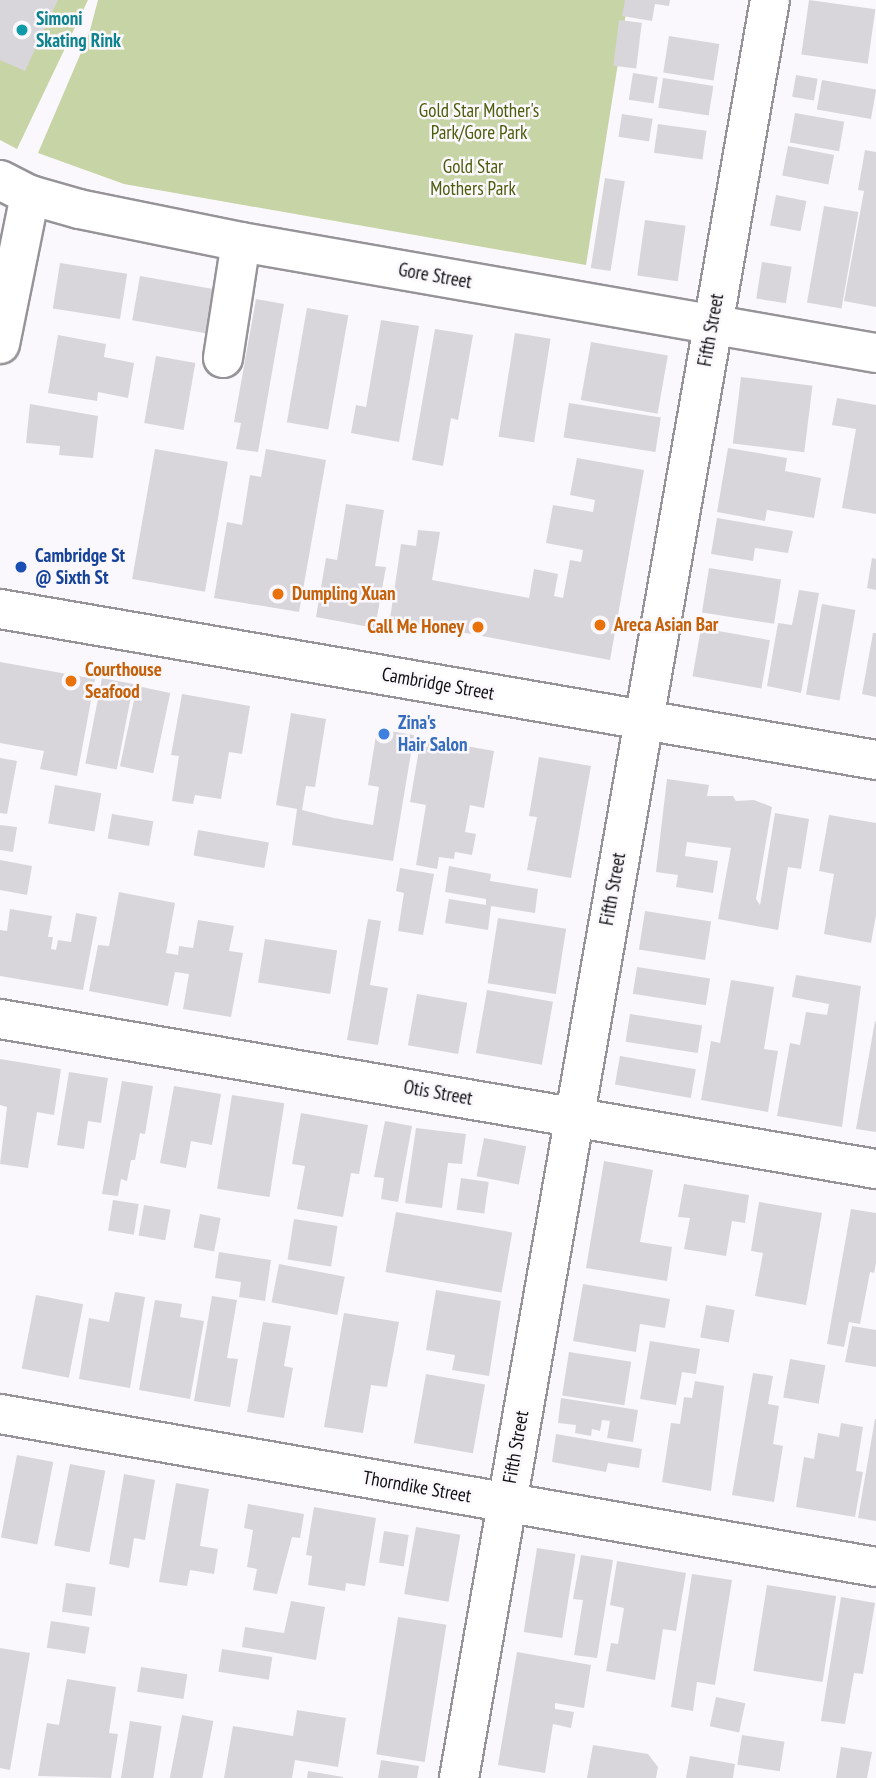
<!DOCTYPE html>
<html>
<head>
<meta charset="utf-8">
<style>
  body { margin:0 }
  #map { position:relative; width:876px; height:1778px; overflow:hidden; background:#faf8fc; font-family:"PT Sans Narrow",sans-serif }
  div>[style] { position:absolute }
  .green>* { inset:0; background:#c7d4a5 }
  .building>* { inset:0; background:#d8d6da; transform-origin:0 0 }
  .roads { filter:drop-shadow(2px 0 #969498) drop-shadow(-2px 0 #969498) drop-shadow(0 2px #969498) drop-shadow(0 -2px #969498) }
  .minor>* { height:38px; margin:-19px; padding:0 19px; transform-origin:19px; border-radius:19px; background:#fff }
  .major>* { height:38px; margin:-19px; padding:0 19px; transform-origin:19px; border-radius:19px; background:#fff }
  .dots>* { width:19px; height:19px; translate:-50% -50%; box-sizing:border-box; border:4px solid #faf8fc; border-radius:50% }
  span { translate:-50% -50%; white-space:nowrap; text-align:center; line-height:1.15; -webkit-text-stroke:5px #faf8fc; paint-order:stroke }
  .culture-label { font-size:19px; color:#0d838f; font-weight:700 }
  .left { translate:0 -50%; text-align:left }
  .park-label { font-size:19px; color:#4d5c0a }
  .street-label { font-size:19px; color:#101011 }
  .transit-label { font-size:19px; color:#164399; font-weight:700 }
  .food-label { font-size:19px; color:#c56008; font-weight:700 }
  .right { translate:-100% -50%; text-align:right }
  .shop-label { font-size:19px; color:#366cbe; font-weight:700 }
</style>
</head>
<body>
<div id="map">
  <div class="green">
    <div style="clip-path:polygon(0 0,88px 0,17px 149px,0 140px)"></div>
    <div style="clip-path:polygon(98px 0,628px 0,586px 265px,124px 184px,38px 153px,89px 34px)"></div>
  </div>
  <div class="building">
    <div style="clip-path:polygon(0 0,58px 0,25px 71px,0 60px)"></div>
    <div style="clip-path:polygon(625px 0,670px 0,669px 6px,655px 4px,652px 21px,622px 16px)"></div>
    <div style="left:809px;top:0;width:67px;height:55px;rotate:8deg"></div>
    <div style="left:619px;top:20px;width:23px;height:46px;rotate:7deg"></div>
    <div style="left:669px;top:36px;width:51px;height:37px;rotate:9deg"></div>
    <div style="left:633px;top:73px;width:25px;height:27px;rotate:9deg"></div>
    <div style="left:796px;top:75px;width:22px;height:22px;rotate:10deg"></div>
    <div style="left:663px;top:78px;width:51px;height:30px;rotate:9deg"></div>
    <div style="left:822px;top:80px;width:55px;height:30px;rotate:10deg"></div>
    <div style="left:795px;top:113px;width:50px;height:30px;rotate:10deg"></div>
    <div style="left:622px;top:114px;width:31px;height:23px;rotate:9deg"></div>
    <div style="left:658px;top:124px;width:49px;height:29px;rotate:8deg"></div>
    <div style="left:788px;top:146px;width:47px;height:30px;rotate:11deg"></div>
    <div style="clip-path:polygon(865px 150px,876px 152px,876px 307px,844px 301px,864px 191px,858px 190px)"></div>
    <div style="left:605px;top:178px;width:20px;height:91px;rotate:9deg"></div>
    <div style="left:776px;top:195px;width:31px;height:31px;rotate:11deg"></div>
    <div style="left:824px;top:206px;width:35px;height:98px;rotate:10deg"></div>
    <div style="left:645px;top:220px;width:41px;height:56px;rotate:8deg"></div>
    <div style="left:762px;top:262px;width:30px;height:37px;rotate:9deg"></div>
    <div style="left:60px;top:263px;width:68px;height:46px;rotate:9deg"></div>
    <div style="left:140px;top:276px;width:80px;height:45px;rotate:10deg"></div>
    <div style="clip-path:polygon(256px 299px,284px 304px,258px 452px,236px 449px,241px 423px,234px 422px)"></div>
    <div style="left:307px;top:308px;width:42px;height:116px;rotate:10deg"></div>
    <div style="clip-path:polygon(381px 320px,419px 326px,399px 442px,351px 433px,356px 405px,366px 407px)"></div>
    <div style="clip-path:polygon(435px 329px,473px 335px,458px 420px,451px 418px,443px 466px,412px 460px)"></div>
    <div style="left:515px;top:333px;width:36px;height:105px;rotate:9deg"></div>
    <div style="clip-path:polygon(58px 335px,106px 344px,104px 357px,134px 363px,128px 398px,98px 392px,97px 401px,48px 393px)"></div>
    <div style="left:591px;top:342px;width:78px;height:59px;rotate:10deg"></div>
    <div style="left:156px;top:356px;width:40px;height:68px;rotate:10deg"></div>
    <div style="left:741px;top:377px;width:72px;height:67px;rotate:7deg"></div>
    <div style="clip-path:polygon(837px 398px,876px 405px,876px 514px,842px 508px,856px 429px,832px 425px)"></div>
    <div style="left:569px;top:403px;width:93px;height:35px;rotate:9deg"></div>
    <div style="clip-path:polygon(30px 404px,98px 416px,93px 458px,59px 455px,60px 446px,26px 443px)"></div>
    <div style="clip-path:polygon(728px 448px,787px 458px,785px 471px,821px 478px,814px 518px,767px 510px,765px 521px,717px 512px)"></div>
    <div style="left:155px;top:449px;width:74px;height:132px;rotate:10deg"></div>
    <div style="clip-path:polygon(266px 449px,326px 460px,299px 612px,214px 598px,227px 522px,242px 525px,250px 475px,261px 477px)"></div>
    <div style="clip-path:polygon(577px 458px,644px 470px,610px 660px,390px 619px,401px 544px,416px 546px,418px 530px,440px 532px,432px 580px,529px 598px,534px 569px,558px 574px,554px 596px,563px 598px,570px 560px,581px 562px,583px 550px,546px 543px,553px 505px,593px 512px,595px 500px,570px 495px)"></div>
    <div style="clip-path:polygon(346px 504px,384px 510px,375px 566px,386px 567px,375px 628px,316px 617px,326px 558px,337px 560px)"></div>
    <div style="clip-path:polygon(717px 518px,793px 531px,788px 553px,755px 548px,753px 561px,711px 554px)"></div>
    <div style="clip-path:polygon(872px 558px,876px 559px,876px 590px,867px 588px)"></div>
    <div style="left:709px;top:568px;width:73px;height:45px;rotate:9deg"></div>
    <div style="clip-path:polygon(799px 590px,819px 593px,801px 693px,767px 686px,778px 623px,792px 625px)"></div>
    <div style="left:822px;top:604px;width:34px;height:92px;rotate:10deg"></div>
    <div style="left:701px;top:628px;width:70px;height:49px;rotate:10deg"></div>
    <div style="clip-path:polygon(873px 633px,876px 633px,876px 697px,862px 694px)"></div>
    <div style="clip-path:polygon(0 662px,95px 679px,77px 776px,40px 769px,44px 751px,0 743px)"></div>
    <div style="left:102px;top:678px;width:32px;height:87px;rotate:11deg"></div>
    <div style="left:137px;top:686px;width:34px;height:82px;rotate:12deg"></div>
    <div style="clip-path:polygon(182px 694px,250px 706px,242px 754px,229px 752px,221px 799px,195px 795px,193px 804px,172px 801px,179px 756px,171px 755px)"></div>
    <div style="clip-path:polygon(291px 713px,326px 719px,315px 787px,306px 786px,302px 810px,334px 818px,373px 825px,379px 787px,368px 785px,377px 729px,414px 735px,393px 861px,292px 845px,297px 809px,276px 805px)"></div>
    <div style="clip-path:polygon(421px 738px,494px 751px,484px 808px,470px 805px,465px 832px,476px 834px,472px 855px,455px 852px,454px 859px,439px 857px,437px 869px,416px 865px,426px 805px,410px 802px)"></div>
    <div style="clip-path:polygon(539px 757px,591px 766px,571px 878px,527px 870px,537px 817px,529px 816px)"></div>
    <div style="clip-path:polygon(0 758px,17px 761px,7px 814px,0 813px)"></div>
    <div style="clip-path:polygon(667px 779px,709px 785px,707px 796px,733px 796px,736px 801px,754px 800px,772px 807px,756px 899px,760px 905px,775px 813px,809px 819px,801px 869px,788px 867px,778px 930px,718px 919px,731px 848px,687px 842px,685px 856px,718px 861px,713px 893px,676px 887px,678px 875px,656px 872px)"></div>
    <div style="left:55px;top:785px;width:47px;height:39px;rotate:10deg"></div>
    <div style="left:112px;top:814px;width:42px;height:25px;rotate:10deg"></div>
    <div style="clip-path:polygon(829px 815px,876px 823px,876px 915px,871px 943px,824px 934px,834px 874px,819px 871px)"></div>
    <div style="clip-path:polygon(0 825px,17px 827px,13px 852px,0 850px)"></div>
    <div style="left:198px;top:830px;width:72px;height:26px;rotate:10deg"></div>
    <div style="clip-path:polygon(0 860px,32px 866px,27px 895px,0 890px)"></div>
    <div style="clip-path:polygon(449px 866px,491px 874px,490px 881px,538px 889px,535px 913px,491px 906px,488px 930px,445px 923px,449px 899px,486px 905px,486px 899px,445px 892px)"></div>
    <div style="clip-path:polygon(400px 868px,434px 874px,423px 935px,398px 931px,404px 893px,396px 891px)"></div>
    <div style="clip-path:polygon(119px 892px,175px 903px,166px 953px,178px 955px,179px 946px,193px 948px,198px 920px,234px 926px,229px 951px,243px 953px,231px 1017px,183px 1009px,189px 974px,175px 972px,168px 1006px,89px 991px,98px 945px,109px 946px)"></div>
    <div style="clip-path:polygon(10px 909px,52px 916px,48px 937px,53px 937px,51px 949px,56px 950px,58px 940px,71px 942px,76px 913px,97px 917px,83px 990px,0 976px,0 930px,7px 931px)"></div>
    <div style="left:645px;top:911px;width:67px;height:39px;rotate:9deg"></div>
    <div style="left:498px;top:918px;width:69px;height:66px;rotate:9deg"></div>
    <div style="clip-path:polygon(368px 919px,381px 921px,370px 985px,388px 988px,378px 1045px,347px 1040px)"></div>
    <div style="left:265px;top:939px;width:73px;height:44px;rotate:9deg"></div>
    <div style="left:637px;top:967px;width:74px;height:27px;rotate:9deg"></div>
    <div style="clip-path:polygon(796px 975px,861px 986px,842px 1127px,777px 1116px,790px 1043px,800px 1045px,806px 1012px,827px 1015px,829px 1004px,792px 997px)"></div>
    <div style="clip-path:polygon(731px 980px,774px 987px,764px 1049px,778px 1051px,768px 1112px,701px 1100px,711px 1041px,720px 1043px)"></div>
    <div style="left:487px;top:990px;width:67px;height:64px;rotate:10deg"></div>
    <div style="left:417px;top:994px;width:51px;height:52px;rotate:10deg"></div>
    <div style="left:630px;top:1014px;width:73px;height:28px;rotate:9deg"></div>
    <div style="clip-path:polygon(875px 1021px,876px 1022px,876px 1132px,856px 1129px)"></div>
    <div style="left:620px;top:1056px;width:77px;height:29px;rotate:10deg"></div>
    <div style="clip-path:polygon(0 1059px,61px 1069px,54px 1115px,37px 1112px,28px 1168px,0 1164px,7px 1107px,0 1105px)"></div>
    <div style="clip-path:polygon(69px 1072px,108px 1078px,101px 1123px,88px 1121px,84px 1149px,57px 1145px)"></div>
    <div style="clip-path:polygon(122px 1081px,153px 1086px,145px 1134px,140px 1133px,135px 1160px,131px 1160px,127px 1181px,121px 1179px,118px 1196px,102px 1194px)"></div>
    <div style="clip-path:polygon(174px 1086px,221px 1094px,212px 1145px,191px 1141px,186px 1168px,160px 1163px)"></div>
    <div style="left:232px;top:1095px;width:53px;height:95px;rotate:9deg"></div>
    <div style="clip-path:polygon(301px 1113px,368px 1125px,359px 1174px,351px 1173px,343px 1217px,297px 1209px,305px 1166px,292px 1164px)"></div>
    <div style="clip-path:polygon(385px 1121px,412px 1126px,398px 1202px,381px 1199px,384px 1178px,374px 1177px)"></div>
    <div style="clip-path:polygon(416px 1128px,466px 1134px,462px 1164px,448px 1163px,442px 1208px,405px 1203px)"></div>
    <div style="left:484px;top:1138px;width:43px;height:39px;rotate:11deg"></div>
    <div style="clip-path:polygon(604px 1161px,653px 1170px,640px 1242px,672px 1247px,667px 1281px,586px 1268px)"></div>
    <div style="left:461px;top:1178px;width:28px;height:32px;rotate:8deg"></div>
    <div style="clip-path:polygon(684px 1184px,749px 1195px,745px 1223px,732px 1221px,726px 1256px,684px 1249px,690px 1218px,678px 1217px)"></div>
    <div style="left:113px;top:1200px;width:26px;height:31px;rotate:9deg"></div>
    <div style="clip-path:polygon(759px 1202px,822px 1213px,806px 1305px,755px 1296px,763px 1253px,751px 1251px)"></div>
    <div style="left:144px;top:1205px;width:27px;height:31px;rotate:10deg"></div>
    <div style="clip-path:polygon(851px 1209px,876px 1213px,876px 1263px,874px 1273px,870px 1272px,860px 1324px,849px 1322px,844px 1347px,827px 1344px)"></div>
    <div style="left:396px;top:1212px;width:118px;height:61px;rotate:10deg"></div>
    <div style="left:200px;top:1214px;width:21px;height:34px;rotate:11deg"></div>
    <div style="left:294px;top:1219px;width:44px;height:41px;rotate:9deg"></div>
    <div style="clip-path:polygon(219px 1252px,271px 1260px,265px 1301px,239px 1297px,241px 1282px,215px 1278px)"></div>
    <div style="left:279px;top:1264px;width:67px;height:39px;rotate:11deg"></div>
    <div style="clip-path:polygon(583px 1284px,670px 1299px,665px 1328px,640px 1324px,636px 1352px,573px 1341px)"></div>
    <div style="clip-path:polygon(436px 1290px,501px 1301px,489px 1376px,452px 1370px,455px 1355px,426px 1350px)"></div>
    <div style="clip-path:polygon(115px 1292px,145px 1297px,130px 1388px,79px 1379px,89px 1318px,109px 1322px)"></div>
    <div style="left:36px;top:1295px;width:48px;height:75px;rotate:11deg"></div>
    <div style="clip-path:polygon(212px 1296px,237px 1300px,227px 1358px,238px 1359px,230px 1407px,194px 1401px)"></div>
    <div style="clip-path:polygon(155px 1300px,182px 1304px,180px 1317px,204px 1321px,190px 1399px,139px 1390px)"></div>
    <div style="left:706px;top:1305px;width:29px;height:33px;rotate:10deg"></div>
    <div style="clip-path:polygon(344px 1313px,399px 1322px,387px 1387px,371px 1385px,363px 1433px,324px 1427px)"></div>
    <div style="clip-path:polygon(263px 1322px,291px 1326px,284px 1366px,293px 1368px,284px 1418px,247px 1412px)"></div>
    <div style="clip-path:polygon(852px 1326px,876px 1330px,876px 1367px,845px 1362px)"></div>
    <div style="clip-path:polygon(650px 1341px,700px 1349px,696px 1374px,682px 1372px,676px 1405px,640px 1399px)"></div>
    <div style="left:569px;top:1352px;width:63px;height:44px;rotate:9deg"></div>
    <div style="left:790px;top:1359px;width:36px;height:39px;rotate:10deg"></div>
    <div style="clip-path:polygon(753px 1373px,773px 1376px,768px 1404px,779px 1406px,773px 1444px,783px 1446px,774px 1502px,732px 1495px)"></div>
    <div style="left:426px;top:1374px;width:60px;height:70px;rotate:10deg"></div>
    <div style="clip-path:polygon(695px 1381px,724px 1386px,711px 1491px,662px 1482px,671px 1423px,680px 1424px,684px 1397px,692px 1398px)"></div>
    <div style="clip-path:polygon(561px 1398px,638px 1410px,633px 1442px,607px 1438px,610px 1421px,602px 1420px,600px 1431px,592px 1429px,591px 1436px,575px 1433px,576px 1425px,558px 1423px)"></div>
    <div style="clip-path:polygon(875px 1419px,876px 1419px,876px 1521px,858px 1518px)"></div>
    <div style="clip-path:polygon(841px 1423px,863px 1427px,856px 1471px,863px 1472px,855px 1517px,796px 1507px,804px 1457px,814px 1459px,818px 1433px,839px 1437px)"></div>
    <div style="clip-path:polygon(556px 1434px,642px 1449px,639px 1468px,608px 1463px,606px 1472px,552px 1462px)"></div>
    <div style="left:17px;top:1455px;width:37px;height:84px;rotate:11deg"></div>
    <div style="left:70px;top:1464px;width:36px;height:83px;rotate:11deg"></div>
    <div style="clip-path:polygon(124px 1474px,155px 1480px,145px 1540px,134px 1538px,129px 1568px,109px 1564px)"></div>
    <div style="clip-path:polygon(176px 1483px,209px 1489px,200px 1546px,218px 1549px,214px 1574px,190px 1570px,187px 1586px,159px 1582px)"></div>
    <div style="clip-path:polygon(248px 1504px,304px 1514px,300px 1538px,292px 1537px,277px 1594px,253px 1590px,257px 1569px,247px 1567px,253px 1530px,244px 1528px)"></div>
    <div style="clip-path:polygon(314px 1507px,376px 1518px,365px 1586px,346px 1583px,345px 1591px,308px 1585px,312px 1556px,306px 1555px)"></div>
    <div style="left:416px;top:1527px;width:45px;height:68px;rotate:10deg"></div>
    <div style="left:384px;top:1531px;width:25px;height:32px;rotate:9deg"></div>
    <div style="left:537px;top:1548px;width:39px;height:85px;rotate:9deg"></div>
    <div style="clip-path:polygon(581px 1555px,613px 1560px,597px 1658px,574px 1655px,583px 1600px,573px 1599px)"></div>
    <div style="clip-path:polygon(617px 1561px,686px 1573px,676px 1631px,663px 1629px,655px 1680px,606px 1671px,611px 1643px,618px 1644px,624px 1608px,610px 1605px)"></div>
    <div style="clip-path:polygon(692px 1574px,732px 1580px,715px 1685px,697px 1682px,693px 1711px,671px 1707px)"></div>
    <div style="left:66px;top:1583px;width:30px;height:29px;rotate:8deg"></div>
    <div style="left:767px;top:1585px;width:70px;height:87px;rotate:9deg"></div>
    <div style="clip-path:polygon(841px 1597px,875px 1603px,863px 1674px,854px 1673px,845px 1724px,821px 1721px)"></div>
    <div style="clip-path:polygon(291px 1601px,325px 1607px,316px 1660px,242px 1647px,245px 1627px,284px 1633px)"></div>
    <div style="left:398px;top:1617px;width:49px;height:139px;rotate:9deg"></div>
    <div style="left:51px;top:1621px;width:39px;height:27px;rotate:9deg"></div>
    <div style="clip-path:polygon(0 1648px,30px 1653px,10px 1770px,0 1768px)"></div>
    <div style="left:222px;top:1649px;width:51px;height:23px;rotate:9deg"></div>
    <div style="clip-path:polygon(517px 1652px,591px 1665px,584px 1708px,555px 1703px,555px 1709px,574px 1712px,571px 1728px,553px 1724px,545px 1773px,498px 1765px)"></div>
    <div style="left:141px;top:1667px;width:47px;height:25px;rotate:9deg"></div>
    <div style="clip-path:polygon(67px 1679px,116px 1687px,109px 1733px,118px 1734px,111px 1778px,38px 1776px,47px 1723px,59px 1725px)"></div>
    <div style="left:716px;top:1697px;width:30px;height:30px;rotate:12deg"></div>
    <div style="clip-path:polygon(297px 1710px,346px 1718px,338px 1767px,295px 1760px,292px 1778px,224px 1778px,233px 1726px,293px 1736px)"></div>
    <div style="left:182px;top:1715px;width:32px;height:64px;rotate:11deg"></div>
    <div style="left:130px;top:1721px;width:32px;height:58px;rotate:9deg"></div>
    <div style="left:742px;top:1735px;width:43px;height:30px;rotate:9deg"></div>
    <div style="clip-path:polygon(593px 1745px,648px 1754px,658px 1767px,656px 1778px,587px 1778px)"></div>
    <div style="clip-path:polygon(841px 1747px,872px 1752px,867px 1778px,836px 1778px)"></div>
    <div style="clip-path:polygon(690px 1756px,735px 1764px,733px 1778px,686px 1778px)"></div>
    <div style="clip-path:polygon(381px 1760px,419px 1766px,417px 1778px,378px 1778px)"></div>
    <div style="clip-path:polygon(308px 1771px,343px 1777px,343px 1778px,307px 1778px)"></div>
  </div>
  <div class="roads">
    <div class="minor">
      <div style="left:0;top:180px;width:34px;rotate:27deg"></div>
      <div style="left:30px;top:195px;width:51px;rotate:15.9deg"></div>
      <div style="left:79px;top:209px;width:165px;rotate:11.5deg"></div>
      <div style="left:241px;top:242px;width:645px;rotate:9.92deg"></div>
      <div style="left:0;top:344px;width:152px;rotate:-78.6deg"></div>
      <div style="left:223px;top:358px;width:117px;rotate:-81.2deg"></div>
      <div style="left:0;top:1019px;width:889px;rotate:9.72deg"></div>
      <div style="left:0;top:1414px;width:889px;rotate:9.91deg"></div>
      <div style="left:459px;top:1778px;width:1805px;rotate:-80.08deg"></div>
    </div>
    <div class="major">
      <div style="left:0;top:609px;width:889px;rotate:9.78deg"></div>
    </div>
  </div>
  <div class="dots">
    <div style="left:22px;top:30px;background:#0f9aa8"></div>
    <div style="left:21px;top:567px;background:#1a4fb4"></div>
    <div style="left:278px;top:594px;background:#e8710a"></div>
    <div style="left:600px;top:625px;background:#e8710a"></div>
    <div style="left:478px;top:627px;background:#e8710a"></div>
    <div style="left:71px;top:681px;background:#e8710a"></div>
    <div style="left:384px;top:734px;background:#3f7fe0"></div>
  </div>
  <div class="culture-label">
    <span class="left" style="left:36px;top:30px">Simoni<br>Skating Rink</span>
  </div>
  <div class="park-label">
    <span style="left:479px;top:122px">Gold Star Mother's<br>Park/Gore Park</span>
    <span style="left:473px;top:178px">Gold Star<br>Mothers Park</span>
  </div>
  <div class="street-label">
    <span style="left:435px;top:276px;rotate:10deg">Gore Street</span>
    <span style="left:711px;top:330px;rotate:-80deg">Fifth Street</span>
    <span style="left:438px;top:684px;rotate:10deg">Cambridge Street</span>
    <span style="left:613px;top:889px;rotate:-80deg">Fifth Street</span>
    <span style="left:438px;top:1093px;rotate:10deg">Otis Street</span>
    <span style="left:516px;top:1447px;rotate:-80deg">Fifth Street</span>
    <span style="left:417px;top:1487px;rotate:10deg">Thorndike Street</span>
  </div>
  <div class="transit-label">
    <span class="left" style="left:35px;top:567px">Cambridge St<br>@ Sixth St</span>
  </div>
  <div class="food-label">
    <span class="left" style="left:292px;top:594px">Dumpling Xuan</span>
    <span class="left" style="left:614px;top:625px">Areca Asian Bar</span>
    <span class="right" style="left:464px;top:627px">Call Me Honey</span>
    <span class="left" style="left:85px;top:681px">Courthouse<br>Seafood</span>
  </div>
  <div class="shop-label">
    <span class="left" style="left:398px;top:734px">Zina's<br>Hair Salon</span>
  </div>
</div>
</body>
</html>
